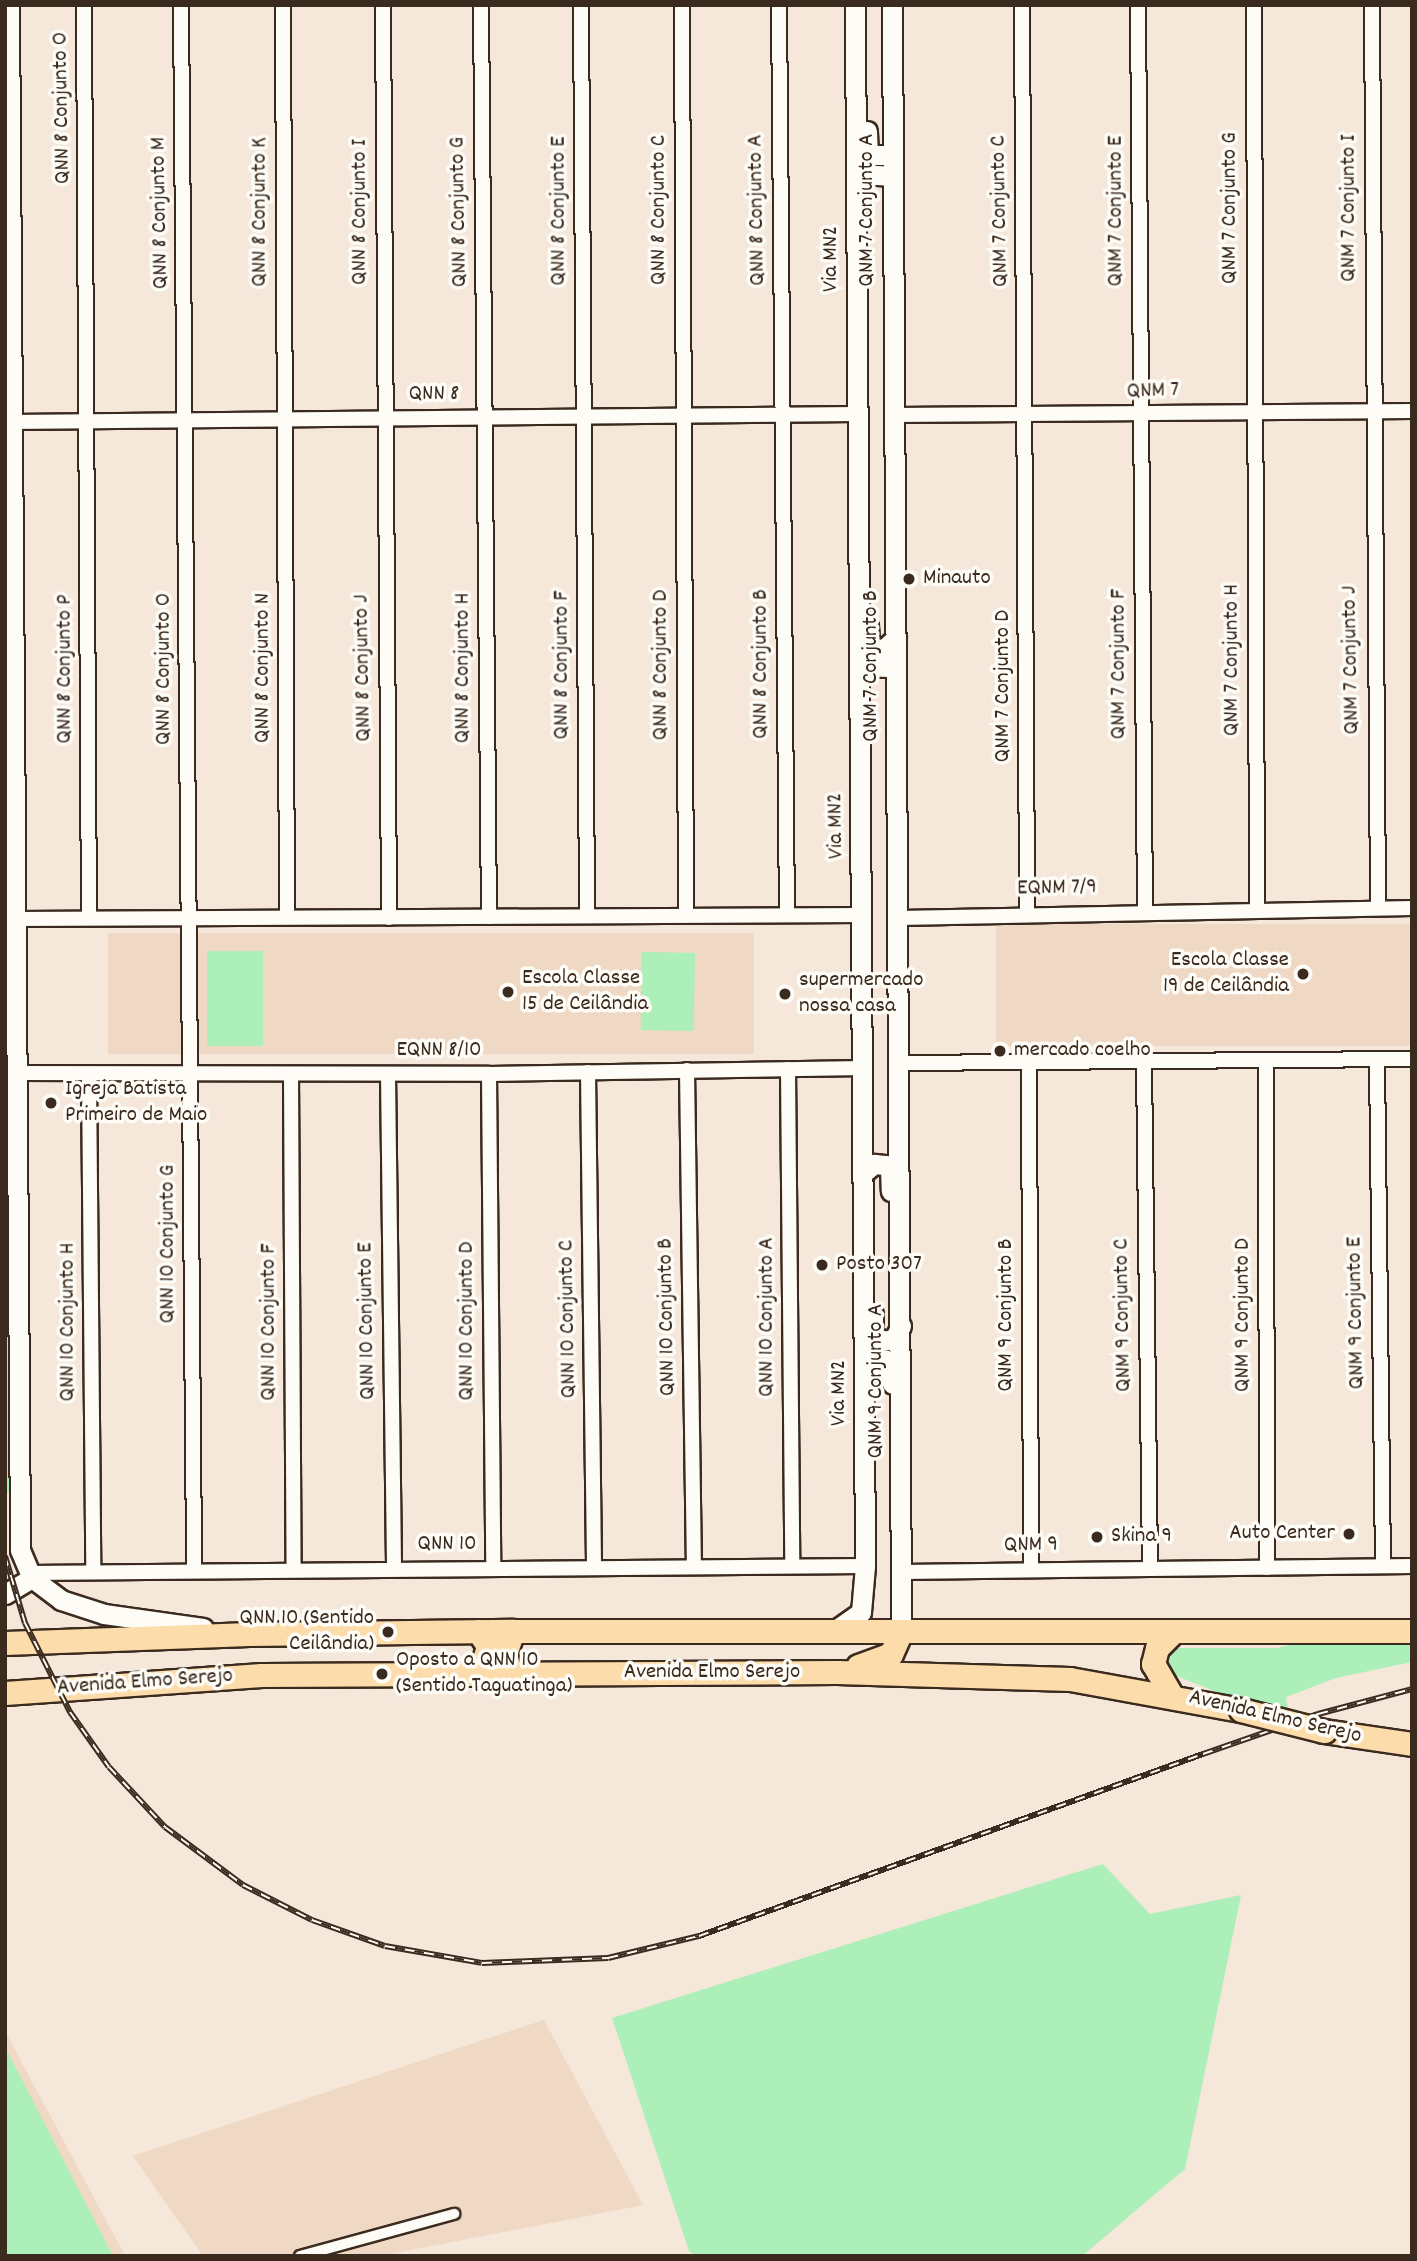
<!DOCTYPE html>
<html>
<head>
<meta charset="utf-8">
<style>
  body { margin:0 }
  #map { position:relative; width:1417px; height:2261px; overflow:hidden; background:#f5e7d9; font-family:Dekko,sans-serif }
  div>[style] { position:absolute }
  .built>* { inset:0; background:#efd8c4; transform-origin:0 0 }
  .green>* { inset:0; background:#adefb8; transform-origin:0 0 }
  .roads { filter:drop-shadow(2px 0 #3b2a1e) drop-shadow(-2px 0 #3b2a1e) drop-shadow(0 2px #3b2a1e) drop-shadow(0 -2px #3b2a1e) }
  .pedestrian>* { height:10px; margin:-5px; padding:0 5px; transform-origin:5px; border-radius:5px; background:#fdfcf7 }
  .minor>* { height:14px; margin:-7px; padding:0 7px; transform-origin:7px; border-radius:7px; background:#fdfcf7 }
  .secondary>* { height:19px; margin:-9.5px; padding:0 9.5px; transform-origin:9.5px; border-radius:9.5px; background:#fdfcf7 }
  .primary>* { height:23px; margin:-11.5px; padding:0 11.5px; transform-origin:11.5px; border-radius:11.5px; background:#fddcac }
  .rail>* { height:6px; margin-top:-3px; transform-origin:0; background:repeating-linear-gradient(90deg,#fdfcf7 0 10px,#3b2a1e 0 20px); box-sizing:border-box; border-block:2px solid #3b2a1e }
  .bridges { filter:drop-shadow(2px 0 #3b2a1e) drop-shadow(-2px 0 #3b2a1e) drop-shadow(0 2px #3b2a1e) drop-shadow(0 -2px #3b2a1e) }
  .primary-bridge>* { height:23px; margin:-11.5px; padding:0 11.5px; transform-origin:11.5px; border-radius:11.5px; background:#fddcac }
  .dots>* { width:19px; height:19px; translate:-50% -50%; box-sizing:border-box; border:4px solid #fdfcf7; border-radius:50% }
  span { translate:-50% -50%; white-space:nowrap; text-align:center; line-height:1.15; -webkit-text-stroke:7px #fdfcf7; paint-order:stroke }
  .street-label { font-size:23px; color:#3b2a1e }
  .poi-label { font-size:23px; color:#3b2a1e }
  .left { translate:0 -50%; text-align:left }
  .right { translate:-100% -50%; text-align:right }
  .frame { position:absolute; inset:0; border:7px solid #3b2a1e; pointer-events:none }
</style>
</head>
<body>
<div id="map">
  <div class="built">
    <div style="left:1412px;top:924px;width:122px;height:416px;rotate:90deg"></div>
    <div style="left:108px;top:933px;width:646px;height:121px"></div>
    <div style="clip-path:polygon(544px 2020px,643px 2205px,380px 2256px,203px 2256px,133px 2156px)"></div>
    <div style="clip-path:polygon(5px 2031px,125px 2256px,5px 2256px)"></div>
  </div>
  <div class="green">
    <div style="left:207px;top:951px;width:56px;height:95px"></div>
    <div style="left:642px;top:952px;width:53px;height:78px;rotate:1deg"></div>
    <div style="clip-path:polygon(5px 967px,11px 1491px,5px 1496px)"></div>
    <div style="clip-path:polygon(1307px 1640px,1412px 1640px,1412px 1662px,1336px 1678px,1286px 1697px,1288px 1709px,1219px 1693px,1164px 1671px,1164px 1653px,1172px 1648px,1278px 1648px)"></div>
    <div style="clip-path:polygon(1103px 1864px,1150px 1914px,1241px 1895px,1185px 2169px,1082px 2256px,696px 2256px,689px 2251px,612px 2018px)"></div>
    <div style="clip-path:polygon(5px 2047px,113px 2256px,5px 2256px)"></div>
  </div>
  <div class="roads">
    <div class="pedestrian">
      <div style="left:300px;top:2256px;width:160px;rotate:-15.3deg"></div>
    </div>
    <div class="minor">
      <div style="left:84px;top:5px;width:913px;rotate:89.69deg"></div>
      <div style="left:181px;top:5px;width:1566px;rotate:89.52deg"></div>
      <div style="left:283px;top:5px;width:912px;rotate:89.75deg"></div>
      <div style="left:383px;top:5px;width:913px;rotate:89.62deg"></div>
      <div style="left:481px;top:5px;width:912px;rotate:89.5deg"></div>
      <div style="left:581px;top:5px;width:909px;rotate:89.62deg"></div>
      <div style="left:682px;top:5px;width:909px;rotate:89.75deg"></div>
      <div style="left:779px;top:5px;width:909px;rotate:89.5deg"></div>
      <div style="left:1022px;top:5px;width:909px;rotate:89.68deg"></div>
      <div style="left:1138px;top:5px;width:907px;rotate:89.56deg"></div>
      <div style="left:1254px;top:5px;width:905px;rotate:89.81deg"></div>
      <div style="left:1372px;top:5px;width:903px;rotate:89.62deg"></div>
      <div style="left:895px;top:415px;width:517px;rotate:-0.44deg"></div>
      <div style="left:11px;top:422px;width:845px;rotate:-0.54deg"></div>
      <div style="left:899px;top:918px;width:513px;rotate:-1.12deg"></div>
      <div style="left:16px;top:919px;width:846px;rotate:-0.27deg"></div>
      <div style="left:1377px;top:1060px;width:506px;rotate:89.32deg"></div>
      <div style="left:1144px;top:1061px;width:507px;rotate:89.32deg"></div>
      <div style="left:1029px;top:1062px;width:506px;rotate:89.77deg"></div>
      <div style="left:899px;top:1063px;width:513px;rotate:-0.45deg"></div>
      <div style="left:1266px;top:1063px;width:505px;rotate:89.89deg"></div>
      <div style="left:788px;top:1069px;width:496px;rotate:89.5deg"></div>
      <div style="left:687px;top:1070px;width:494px;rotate:89.2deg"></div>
      <div style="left:588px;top:1072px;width:493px;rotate:89.3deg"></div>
      <div style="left:15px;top:1073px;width:474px;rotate:0.1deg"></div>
      <div style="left:489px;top:1074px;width:375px;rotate:-0.9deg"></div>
      <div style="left:89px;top:1074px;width:497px;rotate:89.5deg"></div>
      <div style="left:388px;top:1074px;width:494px;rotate:89.3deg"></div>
      <div style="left:489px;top:1074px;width:493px;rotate:89.5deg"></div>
      <div style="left:291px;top:1075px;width:494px;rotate:89.7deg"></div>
      <div style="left:902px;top:1572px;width:510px;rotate:-0.67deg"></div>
      <div style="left:29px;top:1573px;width:836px;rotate:-0.48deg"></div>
    </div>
    <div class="secondary">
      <div style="left:9px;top:5px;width:1545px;rotate:89.59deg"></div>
      <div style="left:20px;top:1550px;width:30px;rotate:67deg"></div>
      <div style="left:32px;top:1578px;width:36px;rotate:37deg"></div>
      <div style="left:61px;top:1600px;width:45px;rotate:18deg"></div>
      <div style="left:104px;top:1614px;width:100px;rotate:8deg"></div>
      <div style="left:892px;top:5px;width:1627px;rotate:89.68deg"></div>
      <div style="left:867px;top:131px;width:24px;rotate:88deg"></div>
      <div style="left:868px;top:155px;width:24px"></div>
      <div style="left:857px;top:174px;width:34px;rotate:3deg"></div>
      <div style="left:868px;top:625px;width:18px;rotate:87deg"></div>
      <div style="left:869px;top:643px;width:6px;rotate:45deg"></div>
      <div style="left:873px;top:647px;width:10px;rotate:17deg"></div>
      <div style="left:883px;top:650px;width:18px;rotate:-43deg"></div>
      <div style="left:860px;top:666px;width:36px;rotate:2deg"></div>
      <div style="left:862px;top:1174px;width:16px;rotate:-40deg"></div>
      <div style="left:874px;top:1164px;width:11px;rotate:5deg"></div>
      <div style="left:885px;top:1165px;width:6px;rotate:31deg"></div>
      <div style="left:890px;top:1168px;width:23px;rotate:88deg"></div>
      <div style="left:873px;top:1314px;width:20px;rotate:90deg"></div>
      <div style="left:873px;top:1334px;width:11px;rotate:38deg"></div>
      <div style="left:882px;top:1341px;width:12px;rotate:-9deg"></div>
      <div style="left:894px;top:1339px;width:15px;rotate:-62deg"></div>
      <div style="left:864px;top:1370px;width:13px;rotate:-51deg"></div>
      <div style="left:872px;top:1360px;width:15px"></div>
      <div style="left:887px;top:1360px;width:24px;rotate:78deg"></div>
      <div style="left:5px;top:1594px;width:31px;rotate:-31deg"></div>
      <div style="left:834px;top:1631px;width:33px;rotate:-35deg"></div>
      <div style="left:861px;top:1612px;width:46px;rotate:-85deg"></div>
      <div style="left:865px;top:1566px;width:1561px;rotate:-90.37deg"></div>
    </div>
    <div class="primary">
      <div style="left:478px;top:1631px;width:18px;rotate:56deg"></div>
      <div style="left:488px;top:1646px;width:29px;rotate:106deg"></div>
      <div style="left:5px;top:1643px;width:244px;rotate:-2.1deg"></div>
      <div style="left:249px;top:1634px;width:264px;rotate:-0.7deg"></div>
      <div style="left:513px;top:1631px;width:899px"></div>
      <div style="left:858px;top:1666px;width:35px;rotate:-20deg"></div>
      <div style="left:891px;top:1654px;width:24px;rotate:-66deg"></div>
      <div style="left:510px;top:1674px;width:21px;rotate:-104deg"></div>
      <div style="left:505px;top:1654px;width:24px;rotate:-71deg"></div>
      <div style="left:5px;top:1693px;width:257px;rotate:-4deg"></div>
      <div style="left:261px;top:1675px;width:576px;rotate:-0.3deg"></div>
      <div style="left:837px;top:1672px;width:233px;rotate:1.7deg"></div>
      <div style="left:1070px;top:1679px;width:174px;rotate:10.3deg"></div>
      <div style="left:1170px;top:1693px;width:34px;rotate:-120deg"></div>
      <div style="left:1153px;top:1664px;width:16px;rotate:-76deg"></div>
      <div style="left:1157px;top:1648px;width:24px;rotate:-45deg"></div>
      <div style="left:1324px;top:1731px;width:89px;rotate:8.4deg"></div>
    </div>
  </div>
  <div class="rail">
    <div style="left:5px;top:1556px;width:70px;rotate:73.4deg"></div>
    <div style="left:25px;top:1623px;width:100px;rotate:63.2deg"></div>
    <div style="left:70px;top:1712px;width:67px;rotate:54.7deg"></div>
    <div style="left:109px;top:1767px;width:82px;rotate:47deg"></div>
    <div style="left:165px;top:1827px;width:97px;rotate:36.6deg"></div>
    <div style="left:243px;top:1885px;width:77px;rotate:26.9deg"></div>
    <div style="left:312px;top:1920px;width:77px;rotate:19.6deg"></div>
    <div style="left:385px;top:1946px;width:98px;rotate:9.9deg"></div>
    <div style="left:482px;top:1963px;width:126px;rotate:-2.3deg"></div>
    <div style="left:608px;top:1958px;width:94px;rotate:-13.6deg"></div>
    <div style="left:699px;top:1936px;width:536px;rotate:-19.86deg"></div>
    <div style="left:1203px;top:1754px;width:122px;rotate:-19.2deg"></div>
    <div style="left:1318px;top:1714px;width:97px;rotate:-14.9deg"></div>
  </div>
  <div class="bridges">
    <div class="primary-bridge">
      <div style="left:1241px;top:1710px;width:86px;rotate:14.2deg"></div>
    </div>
  </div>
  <div class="dots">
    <div style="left:909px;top:579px;background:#3b2a1e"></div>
    <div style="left:1303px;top:974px;background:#3b2a1e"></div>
    <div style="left:508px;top:992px;background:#3b2a1e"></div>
    <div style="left:785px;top:994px;background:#3b2a1e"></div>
    <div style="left:1000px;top:1051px;background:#3b2a1e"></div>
    <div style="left:51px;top:1103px;background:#3b2a1e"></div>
    <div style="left:822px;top:1265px;background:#3b2a1e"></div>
    <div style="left:1349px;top:1534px;background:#3b2a1e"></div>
    <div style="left:1097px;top:1537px;background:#3b2a1e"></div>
    <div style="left:388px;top:1632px;background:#3b2a1e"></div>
    <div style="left:382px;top:1674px;background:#3b2a1e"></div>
  </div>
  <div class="street-label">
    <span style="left:63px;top:108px;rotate:-91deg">QNN 8 Conjunto O</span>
    <span style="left:1231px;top:208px;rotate:-90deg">QNM 7 Conjunto G</span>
    <span style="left:1350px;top:208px;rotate:-90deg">QNM 7 Conjunto I</span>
    <span style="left:660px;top:210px;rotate:-90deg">QNN 8 Conjunto C</span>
    <span style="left:758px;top:210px;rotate:-91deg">QNN 8 Conjunto A</span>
    <span style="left:868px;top:210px;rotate:-90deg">QNM 7 Conjunto A</span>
    <span style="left:560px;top:211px;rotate:-90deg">QNN 8 Conjunto E</span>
    <span style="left:1001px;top:211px;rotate:-91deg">QNM 7 Conjunto C</span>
    <span style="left:1117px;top:211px;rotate:-90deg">QNM 7 Conjunto E</span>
    <span style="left:261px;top:212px;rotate:-90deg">QNN 8 Conjunto K</span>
    <span style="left:361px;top:212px;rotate:-90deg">QNN 8 Conjunto I</span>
    <span style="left:460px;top:212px;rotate:-91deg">QNN 8 Conjunto G</span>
    <span style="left:161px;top:213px;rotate:-91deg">QNN 8 Conjunto M</span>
    <span style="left:832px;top:259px;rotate:-90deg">Via MN2</span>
    <span style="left:1153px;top:392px;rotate:-2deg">QNM 7</span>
    <span style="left:434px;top:395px">QNN 8</span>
    <span style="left:1233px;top:660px;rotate:-90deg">QNM 7 Conjunto H</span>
    <span style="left:1352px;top:660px;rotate:-91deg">QNM 7 Conjunto J</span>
    <span style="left:762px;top:664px;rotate:-90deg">QNN 8 Conjunto B</span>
    <span style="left:1120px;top:664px;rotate:-90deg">QNM 7 Conjunto F</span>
    <span style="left:563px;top:665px;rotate:-90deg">QNN 8 Conjunto F</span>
    <span style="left:662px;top:665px;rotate:-90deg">QNN 8 Conjunto D</span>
    <span style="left:872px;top:666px;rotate:-90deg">QNM 7 Conjunto B</span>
    <span style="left:264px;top:668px;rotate:-90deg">QNN 8 Conjunto N</span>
    <span style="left:364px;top:668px;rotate:-91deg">QNN 8 Conjunto J</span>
    <span style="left:464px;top:668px;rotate:-90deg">QNN 8 Conjunto H</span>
    <span style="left:66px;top:669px;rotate:-90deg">QNN 8 Conjunto P</span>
    <span style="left:165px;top:669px;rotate:-90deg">QNN 8 Conjunto O</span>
    <span style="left:1004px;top:686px;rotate:-90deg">QNM 7 Conjunto D</span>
    <span style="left:837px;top:826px;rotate:-91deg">Via MN2</span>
    <span style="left:1057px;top:889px;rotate:-1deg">EQNM 7/9</span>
    <span style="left:439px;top:1051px">EQNN 8/10</span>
    <span style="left:169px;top:1244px;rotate:-90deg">QNN 10 Conjunto G</span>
    <span style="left:1357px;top:1313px;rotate:-91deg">QNM 9 Conjunto E</span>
    <span style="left:1007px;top:1315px;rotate:-90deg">QNM 9 Conjunto B</span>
    <span style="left:1124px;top:1315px;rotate:-91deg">QNM 9 Conjunto C</span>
    <span style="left:1244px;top:1315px;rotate:-90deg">QNM 9 Conjunto D</span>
    <span style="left:668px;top:1317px;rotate:-91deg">QNN 10 Conjunto B</span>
    <span style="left:768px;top:1317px;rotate:-90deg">QNN 10 Conjunto A</span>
    <span style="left:569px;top:1319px;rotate:-91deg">QNN 10 Conjunto C</span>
    <span style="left:368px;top:1321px;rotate:-91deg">QNN 10 Conjunto E</span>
    <span style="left:468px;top:1321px;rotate:-90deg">QNN 10 Conjunto D</span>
    <span style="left:69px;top:1322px;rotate:-90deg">QNN 10 Conjunto H</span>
    <span style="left:270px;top:1322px;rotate:-90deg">QNN 10 Conjunto F</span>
    <span style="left:877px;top:1381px;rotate:-90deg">QNM 9 Conjunto A</span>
    <span style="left:840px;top:1393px;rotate:-90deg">Via MN2</span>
    <span style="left:447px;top:1545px">QNN 10</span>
    <span style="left:1031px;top:1546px;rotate:-1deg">QNM 9</span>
    <span style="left:712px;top:1673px">Avenida Elmo Serejo</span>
    <span style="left:145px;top:1683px;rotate:-4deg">Avenida Elmo Serejo</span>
    <span style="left:1275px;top:1718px;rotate:13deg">Avenida Elmo Serejo</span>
  </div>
  <div class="poi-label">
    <span class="left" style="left:923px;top:579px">Minauto</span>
    <span class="right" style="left:1289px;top:974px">Escola Classe<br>19 de Ceilândia</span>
    <span class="left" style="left:522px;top:992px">Escola Classe<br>15 de Ceilândia</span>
    <span class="left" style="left:799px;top:994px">supermercado<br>nossa casa</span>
    <span class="left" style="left:1014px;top:1051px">mercado coelho</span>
    <span class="left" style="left:65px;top:1103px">Igreja Batista<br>Primeiro de Maio</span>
    <span class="left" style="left:836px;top:1265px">Posto 307</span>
    <span class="right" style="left:1335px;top:1534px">Auto Center</span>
    <span class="left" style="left:1111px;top:1537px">Skina 9</span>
    <span class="right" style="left:374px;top:1632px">QNN 10 (Sentido<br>Ceilândia)</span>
    <span class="left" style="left:396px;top:1674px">Oposto a QNN 10<br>(Sentido Taguatinga)</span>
  </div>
  <div class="frame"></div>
</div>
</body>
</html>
